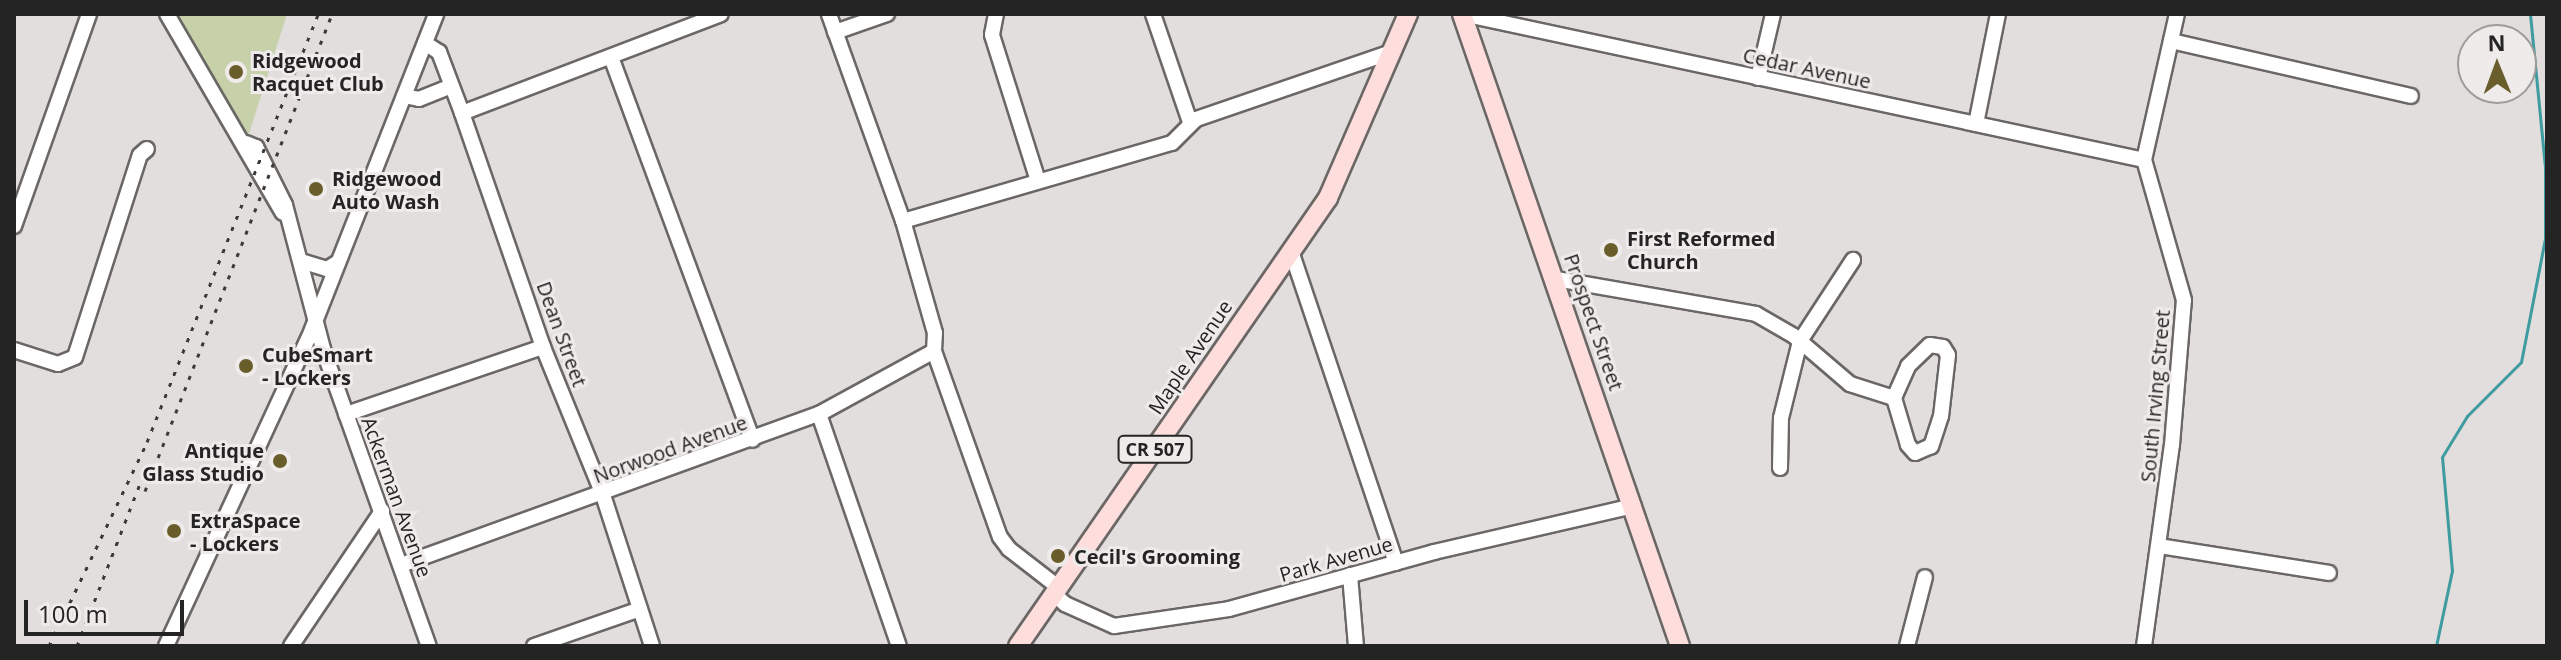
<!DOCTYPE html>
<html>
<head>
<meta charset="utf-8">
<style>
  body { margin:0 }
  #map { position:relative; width:2561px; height:660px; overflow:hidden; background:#e1dedd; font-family:"Open Sans",sans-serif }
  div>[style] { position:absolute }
  .green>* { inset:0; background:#c7d1a9 }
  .stream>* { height:3px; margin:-1.5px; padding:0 1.5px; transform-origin:1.5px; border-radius:1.5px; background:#3e9b9f }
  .roads { filter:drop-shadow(2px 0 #6a6765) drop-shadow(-2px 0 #6a6765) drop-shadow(0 2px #6a6765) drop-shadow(0 -2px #6a6765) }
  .minor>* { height:14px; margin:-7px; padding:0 7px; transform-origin:7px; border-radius:7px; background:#fff }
  .major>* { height:18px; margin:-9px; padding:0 9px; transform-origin:9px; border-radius:9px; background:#fedddd }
  .rail>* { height:3px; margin-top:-1.5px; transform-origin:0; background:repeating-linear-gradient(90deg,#3b3a3a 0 4px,transparent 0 12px) }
  .dots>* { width:22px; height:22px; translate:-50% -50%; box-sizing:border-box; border:4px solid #efebea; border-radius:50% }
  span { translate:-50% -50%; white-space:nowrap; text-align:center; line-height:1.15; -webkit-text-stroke:6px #efebea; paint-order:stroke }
  .shield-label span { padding:2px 6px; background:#efebea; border:2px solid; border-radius:6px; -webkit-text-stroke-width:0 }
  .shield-label { font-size:18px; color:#252424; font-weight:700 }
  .poi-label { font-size:20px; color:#252424; font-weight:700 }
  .left { translate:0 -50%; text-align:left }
  .right { translate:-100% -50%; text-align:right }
  .street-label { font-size:20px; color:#252424 }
  .frame { position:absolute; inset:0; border:16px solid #252424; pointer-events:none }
  .north { position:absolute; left:2457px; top:24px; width:80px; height:80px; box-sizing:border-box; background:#efebea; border:2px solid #9e9b9b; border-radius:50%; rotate:359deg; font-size:22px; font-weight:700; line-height:32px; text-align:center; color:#252424 }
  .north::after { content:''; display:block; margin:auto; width:28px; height:36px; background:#695e2b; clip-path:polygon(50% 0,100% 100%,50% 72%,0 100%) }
  .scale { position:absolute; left:24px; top:600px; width:160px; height:36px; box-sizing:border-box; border:4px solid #252424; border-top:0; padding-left:10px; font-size:24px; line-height:28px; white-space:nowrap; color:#252424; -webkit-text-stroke:6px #efebea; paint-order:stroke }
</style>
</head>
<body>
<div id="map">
  <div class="green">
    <div style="clip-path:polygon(167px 14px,287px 14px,246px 143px)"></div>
  </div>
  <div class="stream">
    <div style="left:2436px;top:646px;width:77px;rotate:-78deg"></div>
    <div style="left:2452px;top:571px;width:114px;rotate:-95deg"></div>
    <div style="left:2442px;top:457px;width:48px;rotate:-58.6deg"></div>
    <div style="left:2467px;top:416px;width:76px;rotate:-45deg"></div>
    <div style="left:2521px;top:362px;width:126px;rotate:-79deg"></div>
    <div style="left:2545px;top:238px;width:71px;rotate:-90deg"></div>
    <div style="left:2545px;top:167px;width:154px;rotate:-95.6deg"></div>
  </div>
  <div class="roads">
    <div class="minor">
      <div style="left:167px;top:14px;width:230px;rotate:59.8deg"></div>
      <div style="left:996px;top:14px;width:21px;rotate:101deg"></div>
      <div style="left:992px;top:35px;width:153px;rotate:72.5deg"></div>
      <div style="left:1153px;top:14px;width:114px;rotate:71.1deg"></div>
      <div style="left:1462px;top:14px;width:697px;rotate:12.08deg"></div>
      <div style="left:835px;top:32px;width:55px;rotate:-19.1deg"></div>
      <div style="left:2171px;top:41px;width:246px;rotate:12.9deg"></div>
      <div style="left:425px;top:43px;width:17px;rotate:33deg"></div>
      <div style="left:439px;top:52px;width:65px;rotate:69.3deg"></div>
      <div style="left:462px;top:113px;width:248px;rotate:70.9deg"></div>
      <div style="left:543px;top:347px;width:160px;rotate:67.9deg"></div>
      <div style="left:603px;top:495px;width:159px;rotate:72deg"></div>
      <div style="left:611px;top:57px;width:408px;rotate:69.7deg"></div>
      <div style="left:1758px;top:78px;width:66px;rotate:-76.8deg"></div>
      <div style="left:404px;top:96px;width:15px;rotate:11deg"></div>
      <div style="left:419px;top:99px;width:35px;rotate:-22deg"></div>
      <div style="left:462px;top:113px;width:277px;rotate:-20.9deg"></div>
      <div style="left:1976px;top:124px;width:112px;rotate:-78.7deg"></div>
      <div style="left:246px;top:143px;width:11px;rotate:22deg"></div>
      <div style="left:256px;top:147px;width:65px;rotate:63.4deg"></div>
      <div style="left:285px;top:205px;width:149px;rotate:75.2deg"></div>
      <div style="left:323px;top:349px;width:315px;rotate:70.4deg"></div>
      <div style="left:903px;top:221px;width:280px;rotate:-16.2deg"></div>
      <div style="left:1172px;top:143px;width:34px;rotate:-45deg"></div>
      <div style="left:1196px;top:119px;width:207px;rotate:-18.9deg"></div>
      <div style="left:14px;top:226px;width:225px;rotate:-70.5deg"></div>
      <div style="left:1291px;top:251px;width:329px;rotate:71.4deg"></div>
      <div style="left:304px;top:262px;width:24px;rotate:17deg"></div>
      <div style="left:327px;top:269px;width:13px;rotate:-32deg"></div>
      <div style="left:1556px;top:279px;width:203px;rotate:9.9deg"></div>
      <div style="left:1756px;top:314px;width:44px;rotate:30.1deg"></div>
      <div style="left:1794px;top:336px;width:74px;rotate:40.6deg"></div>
      <div style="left:1850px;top:384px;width:46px;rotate:17.7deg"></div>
      <div style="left:1930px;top:345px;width:13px;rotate:9deg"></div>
      <div style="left:1943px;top:347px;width:9px;rotate:58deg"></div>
      <div style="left:1948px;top:355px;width:61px;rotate:96.5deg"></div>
      <div style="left:1941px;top:416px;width:32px;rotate:108deg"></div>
      <div style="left:1931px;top:446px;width:17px;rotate:156deg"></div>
      <div style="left:1915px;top:453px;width:11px;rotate:-131deg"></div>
      <div style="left:1908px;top:445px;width:49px;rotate:-106.6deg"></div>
      <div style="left:1894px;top:398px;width:35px;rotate:-66deg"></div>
      <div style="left:1908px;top:366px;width:30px;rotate:-44deg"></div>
      <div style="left:14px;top:350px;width:46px;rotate:17.7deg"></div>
      <div style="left:58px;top:364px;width:18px;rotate:-22deg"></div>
      <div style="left:75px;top:357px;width:212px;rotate:-72.2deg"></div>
      <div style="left:140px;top:155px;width:9px;rotate:-41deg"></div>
      <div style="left:934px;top:351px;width:197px;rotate:70.5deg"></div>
      <div style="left:1000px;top:537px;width:15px;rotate:53deg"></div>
      <div style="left:1009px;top:549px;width:62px;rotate:37.8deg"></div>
      <div style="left:346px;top:414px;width:208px;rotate:-18.8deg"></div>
      <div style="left:819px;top:414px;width:245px;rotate:71deg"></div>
      <div style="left:1780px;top:468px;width:50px;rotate:-88.9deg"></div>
      <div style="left:1781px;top:418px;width:79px;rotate:-76.1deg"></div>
      <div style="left:1800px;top:341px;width:97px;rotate:-56.8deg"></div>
      <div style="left:2159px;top:546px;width:172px;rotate:9deg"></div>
      <div style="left:401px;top:565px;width:444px;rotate:-19.9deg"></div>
      <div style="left:819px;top:414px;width:131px;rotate:-28.7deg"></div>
      <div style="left:934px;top:351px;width:18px;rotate:-87deg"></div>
      <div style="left:935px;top:333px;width:116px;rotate:-105.9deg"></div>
      <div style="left:903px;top:221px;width:220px;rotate:-109.7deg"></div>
      <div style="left:1350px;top:575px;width:71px;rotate:85.2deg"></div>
      <div style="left:1054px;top:594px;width:15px;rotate:42deg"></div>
      <div style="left:1065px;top:604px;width:54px;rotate:24.2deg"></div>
      <div style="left:1114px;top:626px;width:116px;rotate:-8.4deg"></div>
      <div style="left:1229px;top:609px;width:213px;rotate:-15.5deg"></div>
      <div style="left:1434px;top:552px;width:205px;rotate:-13deg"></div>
      <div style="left:166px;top:646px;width:340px;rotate:-65.2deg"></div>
      <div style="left:309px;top:337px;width:347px;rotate:-68.5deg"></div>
      <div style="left:291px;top:646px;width:163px;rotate:-56deg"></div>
      <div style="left:534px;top:646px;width:112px;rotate:-19.2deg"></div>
      <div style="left:1907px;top:646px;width:71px;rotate:-75.4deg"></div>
      <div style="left:2144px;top:646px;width:203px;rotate:-82.1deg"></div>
      <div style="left:2172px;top:445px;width:145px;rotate:-85.3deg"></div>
      <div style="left:2184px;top:300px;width:146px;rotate:-105.9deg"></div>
      <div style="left:2144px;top:160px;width:150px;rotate:-77.3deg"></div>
    </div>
    <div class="major">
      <div style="left:1462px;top:14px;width:669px;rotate:70.97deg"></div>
      <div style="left:1018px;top:646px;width:545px;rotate:-55.32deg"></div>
      <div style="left:1328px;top:198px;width:201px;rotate:-66.5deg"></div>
    </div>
  </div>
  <div class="rail">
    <div style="left:145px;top:491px;width:512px;rotate:-68.59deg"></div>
    <div style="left:49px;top:646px;width:226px;rotate:-64.3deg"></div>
    <div style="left:147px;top:442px;width:461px;rotate:-68.2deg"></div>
    <div style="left:77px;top:646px;width:180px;rotate:-68.8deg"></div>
  </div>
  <div class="dots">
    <div style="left:236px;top:72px;background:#695e2b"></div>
    <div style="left:316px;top:189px;background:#695e2b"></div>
    <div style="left:1611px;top:250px;background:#695e2b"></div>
    <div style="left:246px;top:366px;background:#695e2b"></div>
    <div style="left:280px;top:461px;background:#695e2b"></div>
    <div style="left:174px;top:531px;background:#695e2b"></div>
    <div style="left:1058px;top:556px;background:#695e2b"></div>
  </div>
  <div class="shield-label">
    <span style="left:1155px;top:449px">CR 507</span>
  </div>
  <div class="poi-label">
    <span class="left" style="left:252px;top:72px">Ridgewood<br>Racquet Club</span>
    <span class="left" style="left:332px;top:190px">Ridgewood<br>Auto Wash</span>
    <span class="left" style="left:1627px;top:250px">First Reformed<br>Church</span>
    <span class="left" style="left:262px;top:366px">CubeSmart<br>- Lockers</span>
    <span class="right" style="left:264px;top:462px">Antique<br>Glass Studio</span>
    <span class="left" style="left:190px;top:532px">ExtraSpace<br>- Lockers</span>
    <span class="left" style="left:1074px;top:556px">Cecil's Grooming</span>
  </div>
  <div class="street-label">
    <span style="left:1807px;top:68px;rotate:12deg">Cedar Avenue</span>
    <span style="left:1594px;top:322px;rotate:71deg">Prospect Street</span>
    <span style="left:562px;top:334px;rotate:70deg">Dean Street</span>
    <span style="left:1190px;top:357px;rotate:-56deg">Maple Avenue</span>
    <span style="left:2155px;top:396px;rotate:-85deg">South Irving Street</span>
    <span style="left:670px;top:449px;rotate:-20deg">Norwood Avenue</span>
    <span style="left:397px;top:497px;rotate:70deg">Ackerman Avenue</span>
    <span style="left:1336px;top:559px;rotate:-16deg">Park Avenue</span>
  </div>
  <div class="frame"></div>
  <div class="north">N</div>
  <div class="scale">100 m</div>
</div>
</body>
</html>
